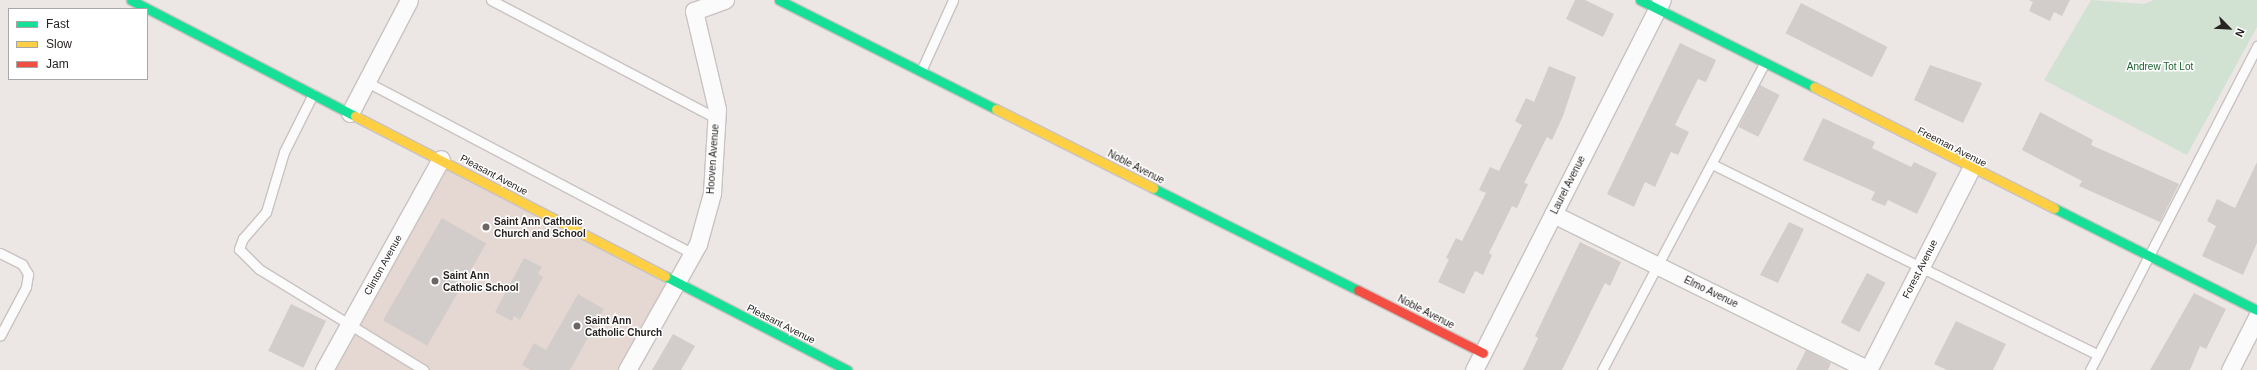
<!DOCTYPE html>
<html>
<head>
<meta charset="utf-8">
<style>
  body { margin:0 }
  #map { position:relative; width:2257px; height:370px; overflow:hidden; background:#ece6e4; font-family:Helvetica,sans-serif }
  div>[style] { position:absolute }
  .built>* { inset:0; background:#e5d8d3 }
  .green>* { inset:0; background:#d2e2d2 }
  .building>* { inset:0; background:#d2cdcb; transform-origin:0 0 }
  .roads { filter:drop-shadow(1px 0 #c8c3c1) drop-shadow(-1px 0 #c8c3c1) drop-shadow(0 1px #c8c3c1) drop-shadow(0 -1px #c8c3c1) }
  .lane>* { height:9px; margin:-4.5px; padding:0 4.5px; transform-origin:4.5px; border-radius:4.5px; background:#fcfbfb }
  .street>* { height:17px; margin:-8.5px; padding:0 8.5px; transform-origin:8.5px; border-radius:8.5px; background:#fcfbfb }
  .fast>* { height:9px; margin:-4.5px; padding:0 4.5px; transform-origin:4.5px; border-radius:4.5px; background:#16e098 }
  .slow>* { height:9px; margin:-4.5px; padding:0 4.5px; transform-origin:4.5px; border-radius:4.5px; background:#ffcf43 }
  .jam>* { height:9px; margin:-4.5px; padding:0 4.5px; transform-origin:4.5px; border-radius:4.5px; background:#f24e42 }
  .dots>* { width:11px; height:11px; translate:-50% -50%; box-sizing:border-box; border:2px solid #fff; border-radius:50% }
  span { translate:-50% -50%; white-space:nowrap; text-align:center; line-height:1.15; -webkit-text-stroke:3px #fff; paint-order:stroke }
  .park-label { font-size:10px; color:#1b6131 }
  .street-label { font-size:10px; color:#272321 }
  .poi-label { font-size:10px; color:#272321; font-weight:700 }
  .left { translate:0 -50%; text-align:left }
  .legend { position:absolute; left:8px; top:8px; width:140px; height:72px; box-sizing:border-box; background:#fff; border:1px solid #a9a7a6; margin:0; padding:5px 7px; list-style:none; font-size:12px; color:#272321 }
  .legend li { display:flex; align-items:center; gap:8px; height:20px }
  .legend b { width:20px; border:1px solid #a9a7a6 }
  .north { position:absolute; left:2209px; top:8px; width:40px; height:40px; -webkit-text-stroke:3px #fff; paint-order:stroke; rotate:114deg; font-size:11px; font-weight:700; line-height:16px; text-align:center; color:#272321 }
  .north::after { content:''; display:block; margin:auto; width:14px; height:18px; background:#272321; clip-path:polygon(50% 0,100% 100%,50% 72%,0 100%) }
</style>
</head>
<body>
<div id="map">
  <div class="built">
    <div style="clip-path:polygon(441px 159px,677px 284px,627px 370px,324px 370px)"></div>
  </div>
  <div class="green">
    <div style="clip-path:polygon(2091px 0,2144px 4px,2154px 0,2257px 0,2257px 27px,2187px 155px,2044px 80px)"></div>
  </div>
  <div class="building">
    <div style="clip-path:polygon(1575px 0,1585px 0,1614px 14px,1603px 37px,1566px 19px)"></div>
    <div style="clip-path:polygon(2029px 0,2070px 0,2062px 16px,2054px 12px,2050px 21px,2029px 11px,2033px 2px)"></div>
    <div style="left:1801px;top:3px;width:97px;height:34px;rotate:27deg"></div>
    <div style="clip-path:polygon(1680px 43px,1716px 60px,1706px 82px,1698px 79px,1675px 125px,1689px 132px,1678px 155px,1671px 152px,1655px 187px,1645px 182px,1634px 207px,1607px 194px)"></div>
    <div style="clip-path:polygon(1930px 65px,1982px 83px,1963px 123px,1914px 100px)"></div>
    <div style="clip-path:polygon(1549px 66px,1576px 77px,1563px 116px,1552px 140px,1547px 137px,1524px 183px,1528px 184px,1517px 208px,1512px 206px,1489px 253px,1492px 255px,1483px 275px,1475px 271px,1464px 294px,1438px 282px,1449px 259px,1446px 258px,1456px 238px,1462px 241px,1486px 193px,1479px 190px,1490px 167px,1499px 171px,1522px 125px,1515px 121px,1526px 98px,1534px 102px)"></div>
    <div style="left:1760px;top:85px;width:22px;height:47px;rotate:27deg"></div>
    <div style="clip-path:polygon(2040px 112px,2093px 140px,2091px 145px,2179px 184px,2160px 222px,2079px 186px,2082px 181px,2022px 150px)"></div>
    <div style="clip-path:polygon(1823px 118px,1875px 142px,1872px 148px,1911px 167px,1914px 162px,1937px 173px,1917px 214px,1888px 200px,1885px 206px,1871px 200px,1875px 192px,1803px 160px)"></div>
    <div style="clip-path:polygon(2257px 162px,2257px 243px,2243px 275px,2202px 256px,2216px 226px,2207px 221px,2217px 199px,2235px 208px)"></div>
    <div style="left:442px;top:218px;width:51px;height:118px;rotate:30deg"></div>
    <div style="clip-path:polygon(1789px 222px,1804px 229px,1778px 283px,1760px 275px)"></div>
    <div style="clip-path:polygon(1580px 242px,1621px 262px,1610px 286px,1605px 283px,1562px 370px,1523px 370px,1538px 338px,1535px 336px)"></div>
    <div style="clip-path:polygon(524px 258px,542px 267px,538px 274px,543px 277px,520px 320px,514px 316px,512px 321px,495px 312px)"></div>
    <div style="left:1867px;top:273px;width:21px;height:56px;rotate:28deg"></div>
    <div style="clip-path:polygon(2194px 293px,2226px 309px,2206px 349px,2200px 346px,2190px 370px,2150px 370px)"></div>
    <div style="clip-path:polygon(578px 294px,604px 309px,570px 370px,531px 370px,522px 365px,534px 343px,546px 350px)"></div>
    <div style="left:291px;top:304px;width:39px;height:52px;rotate:26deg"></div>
    <div style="clip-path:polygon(1956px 321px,2006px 344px,1993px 370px,1947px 370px,1934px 364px)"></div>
    <div style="clip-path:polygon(673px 334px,695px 346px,681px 370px,652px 370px)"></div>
    <div style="clip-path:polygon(1806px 350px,1831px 363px,1828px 370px,1796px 370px)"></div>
  </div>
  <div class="roads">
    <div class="lane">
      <div style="left:491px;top:0;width:254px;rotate:27.7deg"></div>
      <div style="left:921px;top:71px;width:78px;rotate:-65.7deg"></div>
      <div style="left:367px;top:82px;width:369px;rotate:27.8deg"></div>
      <div style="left:313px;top:94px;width:65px;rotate:116.6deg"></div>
      <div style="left:284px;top:152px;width:63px;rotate:106.7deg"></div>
      <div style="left:266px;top:212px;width:35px;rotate:131deg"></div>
      <div style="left:243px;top:238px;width:12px;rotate:110deg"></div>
      <div style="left:239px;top:249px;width:28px;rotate:45deg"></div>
      <div style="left:259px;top:269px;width:193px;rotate:31.5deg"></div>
      <div style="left:1714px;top:165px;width:428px;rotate:26.3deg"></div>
      <div style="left:0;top:253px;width:25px;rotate:27deg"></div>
      <div style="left:22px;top:264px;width:12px;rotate:59deg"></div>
      <div style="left:28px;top:274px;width:13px;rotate:99deg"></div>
      <div style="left:26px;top:287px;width:55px;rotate:118deg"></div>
      <div style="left:1602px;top:370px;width:346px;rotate:-62.1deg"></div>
      <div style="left:2090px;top:370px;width:365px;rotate:-62.7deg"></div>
    </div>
    <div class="street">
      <div style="left:350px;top:113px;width:127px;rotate:-62.4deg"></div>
      <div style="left:1553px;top:214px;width:352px;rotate:26.3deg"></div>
      <div style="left:324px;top:370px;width:241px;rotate:-61deg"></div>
      <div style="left:627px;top:370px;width:145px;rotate:-60.6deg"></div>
      <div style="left:698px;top:244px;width:53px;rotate:-74.6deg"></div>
      <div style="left:712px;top:193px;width:84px;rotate:-86.6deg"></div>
      <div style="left:717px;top:109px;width:101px;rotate:-103.2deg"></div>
      <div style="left:694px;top:11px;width:33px;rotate:-20deg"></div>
      <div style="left:1474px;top:370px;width:415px;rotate:-63.1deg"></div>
      <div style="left:1868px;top:370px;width:226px;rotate:-62.9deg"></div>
      <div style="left:2230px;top:370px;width:59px;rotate:-63deg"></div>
    </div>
    <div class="fast">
      <div style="left:131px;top:0;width:252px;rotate:27.4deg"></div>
      <div style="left:779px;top:0;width:243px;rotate:26.7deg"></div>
      <div style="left:1640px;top:0;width:195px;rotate:26.6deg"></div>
      <div style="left:1153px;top:188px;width:229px;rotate:26.5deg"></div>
      <div style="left:2054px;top:208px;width:227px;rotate:26.7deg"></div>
      <div style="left:665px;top:276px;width:205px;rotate:27.3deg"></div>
    </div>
    <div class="slow">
      <div style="left:1814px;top:87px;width:269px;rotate:26.8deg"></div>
      <div style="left:996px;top:109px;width:176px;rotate:26.7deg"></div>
      <div style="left:355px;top:116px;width:349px;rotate:27.3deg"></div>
    </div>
    <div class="jam">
      <div style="left:1358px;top:290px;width:140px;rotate:26.7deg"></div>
    </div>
  </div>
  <div class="dots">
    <div style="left:486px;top:227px;background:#6c6765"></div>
    <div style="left:435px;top:281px;background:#6c6765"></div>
    <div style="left:577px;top:326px;background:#6c6765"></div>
  </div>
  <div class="park-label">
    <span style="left:2160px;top:67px">Andrew Tot Lot</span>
  </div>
  <div class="street-label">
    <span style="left:1952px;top:147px;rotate:27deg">Freeman Avenue</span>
    <span style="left:713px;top:159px;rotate:-86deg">Hooven Avenue</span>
    <span style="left:1136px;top:167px;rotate:27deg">Noble Avenue</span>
    <span style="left:494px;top:175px;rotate:28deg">Pleasant Avenue</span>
    <span style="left:1568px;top:185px;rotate:-63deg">Laurel Avenue</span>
    <span style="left:383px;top:265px;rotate:-61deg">Clinton Avenue</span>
    <span style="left:1920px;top:269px;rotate:-63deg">Forest Avenue</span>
    <span style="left:1711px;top:292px;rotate:26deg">Elmo Avenue</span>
    <span style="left:1426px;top:312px;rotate:27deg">Noble Avenue</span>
    <span style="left:781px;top:324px;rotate:27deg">Pleasant Avenue</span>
  </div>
  <div class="poi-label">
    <span class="left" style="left:494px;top:227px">Saint Ann Catholic<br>Church and School</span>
    <span class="left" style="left:443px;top:281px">Saint Ann<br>Catholic School</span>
    <span class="left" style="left:585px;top:326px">Saint Ann<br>Catholic Church</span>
  </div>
  <ul class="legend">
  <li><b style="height:5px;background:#16e098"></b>Fast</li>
  <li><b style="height:5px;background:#ffcf43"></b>Slow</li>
  <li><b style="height:5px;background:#f24e42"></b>Jam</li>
  </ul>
  <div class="north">N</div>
</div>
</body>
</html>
